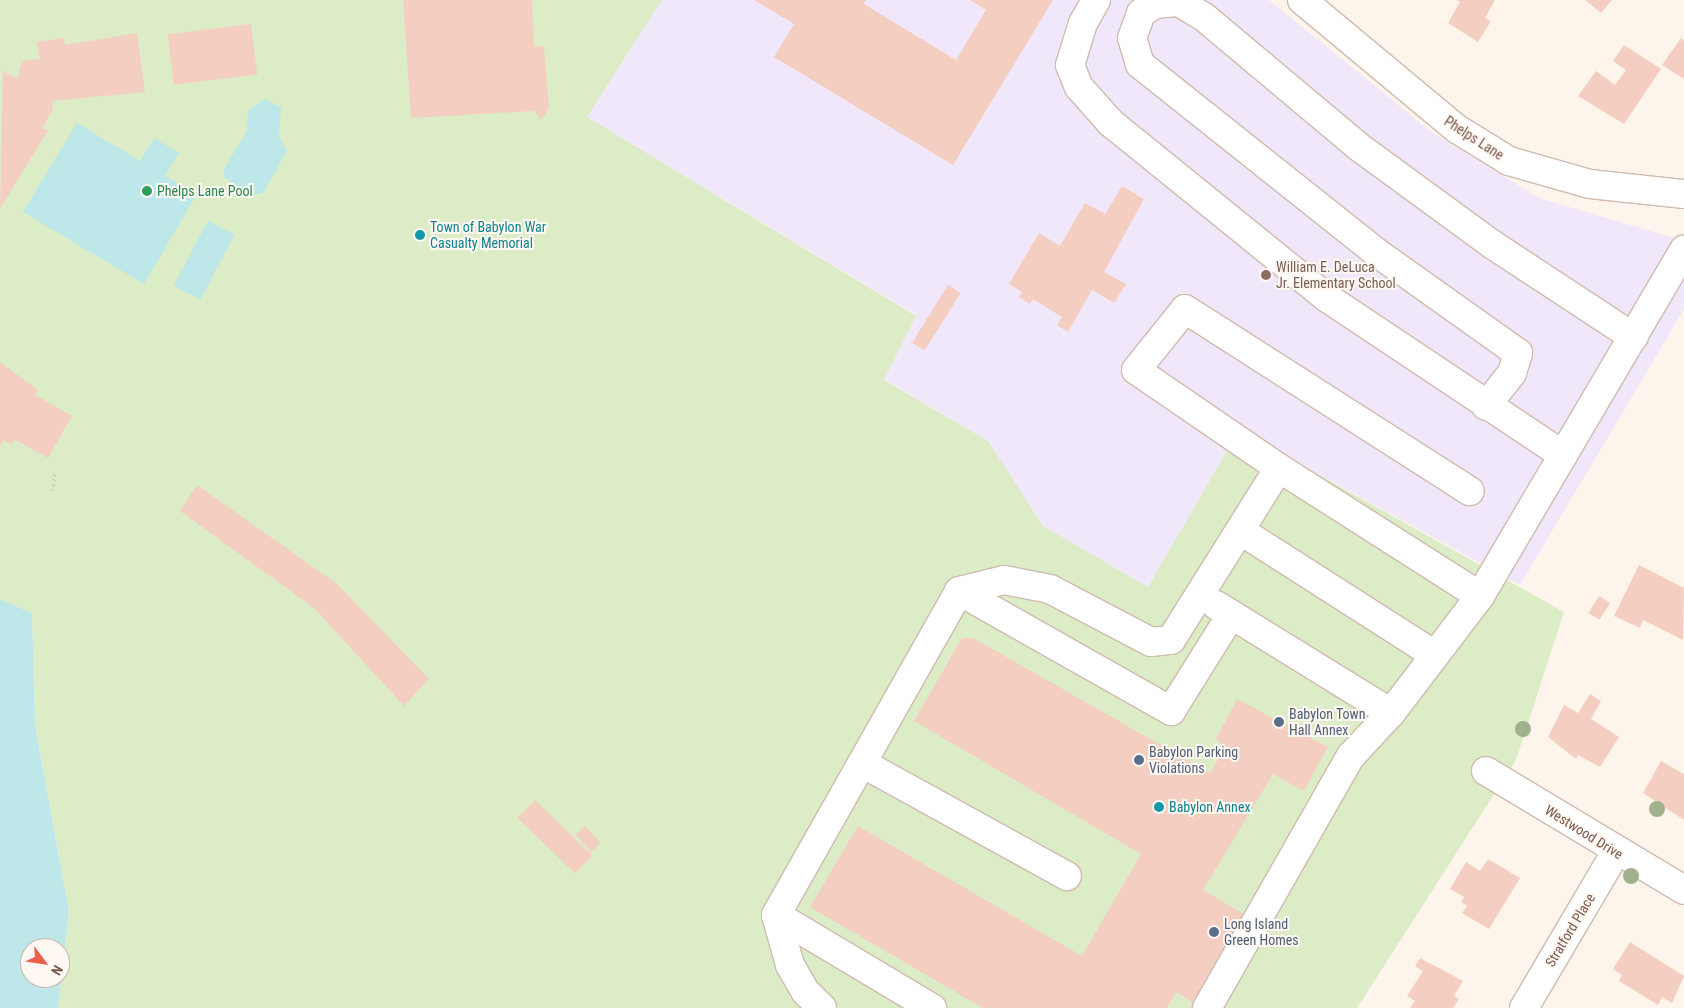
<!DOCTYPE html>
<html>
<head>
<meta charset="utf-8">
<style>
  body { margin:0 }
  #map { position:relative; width:1684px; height:1008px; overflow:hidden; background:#fdf4eb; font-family:"Roboto Condensed",sans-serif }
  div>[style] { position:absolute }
  .education>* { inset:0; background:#f1e7fa }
  .green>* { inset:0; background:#dbecc7 }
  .water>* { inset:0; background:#bde7e9; transform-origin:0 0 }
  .building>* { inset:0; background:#f4cfc1; transform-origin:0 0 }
  .path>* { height:3px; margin-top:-1.5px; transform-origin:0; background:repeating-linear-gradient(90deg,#dab2a3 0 1px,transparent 0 5px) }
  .roads { filter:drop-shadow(1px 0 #d1baaf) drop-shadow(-1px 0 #d1baaf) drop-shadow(0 1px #d1baaf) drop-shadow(0 -1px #d1baaf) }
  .minor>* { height:28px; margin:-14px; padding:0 14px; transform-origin:14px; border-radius:14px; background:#fff }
  .trees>* { width:16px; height:16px; margin:-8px; border-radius:50%; background:#a2b18d }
  .dots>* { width:14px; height:14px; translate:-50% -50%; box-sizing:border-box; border:2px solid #fff8f2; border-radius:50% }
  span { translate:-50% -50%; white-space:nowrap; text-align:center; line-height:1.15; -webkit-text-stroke:4px #fff8f2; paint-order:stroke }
  .street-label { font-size:14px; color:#7a574c }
  .leisure-label { font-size:14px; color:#27864d }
  .left { translate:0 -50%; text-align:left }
  .culture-label { font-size:14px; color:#0d838f }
  .education-label { font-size:14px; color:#785e54 }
  .service-label { font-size:14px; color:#4e5e75 }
  .north { position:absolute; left:20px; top:938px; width:50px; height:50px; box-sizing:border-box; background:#fff8f2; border:1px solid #cab8b0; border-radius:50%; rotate:121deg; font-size:14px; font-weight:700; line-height:20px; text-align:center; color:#7a574c }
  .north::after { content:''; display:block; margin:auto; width:18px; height:22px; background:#ea5e4d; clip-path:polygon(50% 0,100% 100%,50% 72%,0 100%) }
</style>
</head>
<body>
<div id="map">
  <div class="education">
    <div style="clip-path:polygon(662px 0,1269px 0,1434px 134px,1539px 198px,1684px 241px,1684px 309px,1520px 585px,1239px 430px,1148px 587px,1042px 526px,988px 441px,884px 379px,916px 315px,587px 117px)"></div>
  </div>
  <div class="green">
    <div style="clip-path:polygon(0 0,662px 0,587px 117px,916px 316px,884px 380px,988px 441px,1043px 526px,1148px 587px,1239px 430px,1564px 612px,1516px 760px,1357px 1008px,58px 1008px,69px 912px,35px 725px,32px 613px,0 599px)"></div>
  </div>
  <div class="water">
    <div style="clip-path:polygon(264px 99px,281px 107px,279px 136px,287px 151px,264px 192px,252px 196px,224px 177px,224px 169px,247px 131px,248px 111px)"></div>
    <div style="clip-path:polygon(77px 123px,140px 161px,154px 138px,179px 153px,165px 176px,197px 194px,144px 284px,23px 212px)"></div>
    <div style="left:208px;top:221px;width:30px;height:73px;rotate:28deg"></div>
    <div style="clip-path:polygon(evenodd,0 599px,32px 613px,35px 725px,69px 912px,58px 1008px,0 1008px,0 599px,30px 948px,60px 948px,60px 978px,30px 978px,30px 948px)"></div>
  </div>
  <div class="building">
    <div style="clip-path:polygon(403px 0,532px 0,534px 47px,544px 46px,549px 108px,541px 120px,534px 111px,411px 118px)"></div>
    <div style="clip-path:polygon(754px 0,866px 0,864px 4px,956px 60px,986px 10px,970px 0,1053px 0,953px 165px,774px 57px,794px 24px)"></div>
    <div style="clip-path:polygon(1456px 0,1495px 0,1485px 18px,1491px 21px,1478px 42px,1448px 23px,1460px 2px)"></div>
    <div style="clip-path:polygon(1585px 0,1612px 0,1601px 13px)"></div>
    <div style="left:251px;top:24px;width:51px;height:84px;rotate:83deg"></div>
    <div style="clip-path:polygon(137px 33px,145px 92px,52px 101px,53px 109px,42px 129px,48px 130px,0 209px,3px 71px,17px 79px,22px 61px,40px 59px,37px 42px,64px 38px,65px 45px)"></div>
    <div style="clip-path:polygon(1681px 38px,1684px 41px,1684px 79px,1662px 65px)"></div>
    <div style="clip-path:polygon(1624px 45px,1661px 69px,1624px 124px,1578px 96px,1596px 71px,1615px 85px,1626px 70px,1613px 61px)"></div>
    <div style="clip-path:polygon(1122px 186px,1144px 199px,1104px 272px,1126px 284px,1114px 303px,1092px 290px,1068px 332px,1057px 325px,1062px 317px,1033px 299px,1030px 304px,1019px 297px,1022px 292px,1009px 284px,1039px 233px,1060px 246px,1085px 203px,1105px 214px)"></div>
    <div style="left:948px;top:285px;width:15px;height:68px;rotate:32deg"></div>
    <div style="clip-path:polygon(0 362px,38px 390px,35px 395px,72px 416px,48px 458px,14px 439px,11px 444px,4px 440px,0 447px)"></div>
    <div style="clip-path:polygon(197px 485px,337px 584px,429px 679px,404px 706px,314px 608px,180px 511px)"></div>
    <div style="clip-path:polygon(1639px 565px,1684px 588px,1683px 640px,1643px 620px,1640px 628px,1614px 616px)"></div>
    <div style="left:1599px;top:596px;width:13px;height:20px;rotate:32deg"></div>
    <div style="clip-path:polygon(962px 638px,973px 638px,1210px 773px,1225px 748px,1216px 739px,1237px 699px,1328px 747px,1304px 791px,1273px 774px,1203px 890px,1249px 917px,1197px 1005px,1176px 992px,1167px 1008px,983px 1008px,810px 907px,858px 826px,1082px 956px,1141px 854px,914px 721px)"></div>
    <div style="clip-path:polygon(1590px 694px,1601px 701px,1591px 719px,1619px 737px,1600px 767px,1578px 755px,1576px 759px,1548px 737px,1564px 705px,1578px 713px)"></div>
    <div style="clip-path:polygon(1661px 761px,1684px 774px,1684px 820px,1643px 793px)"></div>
    <div style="left:535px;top:800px;width:80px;height:25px;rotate:44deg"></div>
    <div style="left:585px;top:826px;width:23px;height:13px;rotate:47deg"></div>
    <div style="clip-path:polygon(1488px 859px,1520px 878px,1489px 929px,1462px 913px,1467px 906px,1461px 902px,1464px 897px,1450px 889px,1466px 862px,1480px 871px)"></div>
    <div style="clip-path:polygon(1630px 942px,1684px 976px,1672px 1003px,1662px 997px,1658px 1005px,1619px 981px,1622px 975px,1613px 969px)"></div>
    <div style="clip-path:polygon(1420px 958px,1463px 981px,1454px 996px,1459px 999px,1453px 1008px,1410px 1008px,1415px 1001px,1407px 996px,1423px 971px,1415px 966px)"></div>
  </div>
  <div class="path">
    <div style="left:53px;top:490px;width:18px;rotate:-84deg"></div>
  </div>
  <div class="roads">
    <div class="minor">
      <div style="left:1096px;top:0;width:26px;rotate:119deg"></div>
      <div style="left:1083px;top:23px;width:44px;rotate:107.2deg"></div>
      <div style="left:1070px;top:65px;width:24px;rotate:68deg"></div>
      <div style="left:1079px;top:87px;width:48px;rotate:48.4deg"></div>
      <div style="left:1111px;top:123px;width:277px;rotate:39deg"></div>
      <div style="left:1326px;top:297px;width:285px;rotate:33.7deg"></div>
      <div style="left:1302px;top:0;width:202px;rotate:39.8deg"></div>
      <div style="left:1457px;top:129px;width:61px;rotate:31.6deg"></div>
      <div style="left:1509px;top:161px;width:84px;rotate:15.9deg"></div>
      <div style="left:1590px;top:184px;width:95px;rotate:6.1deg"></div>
      <div style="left:1486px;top:406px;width:42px;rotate:-51.8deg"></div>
      <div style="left:1512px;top:373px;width:21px;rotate:-73deg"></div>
      <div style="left:1518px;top:353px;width:174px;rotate:-144.6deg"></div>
      <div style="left:1376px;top:252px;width:302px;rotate:-141.5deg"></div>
      <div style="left:1140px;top:64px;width:27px;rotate:-107deg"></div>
      <div style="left:1132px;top:38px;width:27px;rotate:-70deg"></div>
      <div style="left:1141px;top:13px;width:17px;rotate:-33deg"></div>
      <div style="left:1155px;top:4px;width:24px;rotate:-5deg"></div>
      <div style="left:1179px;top:2px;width:29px;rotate:31deg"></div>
      <div style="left:1204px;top:17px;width:202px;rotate:40deg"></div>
      <div style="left:1359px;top:147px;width:166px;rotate:36.2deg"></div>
      <div style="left:1493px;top:245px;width:168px;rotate:33.3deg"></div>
      <div style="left:1279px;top:468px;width:173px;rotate:-145.6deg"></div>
      <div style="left:1136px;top:370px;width:78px;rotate:-51.2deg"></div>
      <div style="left:1185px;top:309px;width:338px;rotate:32.6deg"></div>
      <div style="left:1241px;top:531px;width:230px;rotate:32.6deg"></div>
      <div style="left:959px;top:591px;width:244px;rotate:29.5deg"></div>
      <div style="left:1171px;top:711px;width:113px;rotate:-58deg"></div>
      <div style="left:1216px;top:605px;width:206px;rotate:31.7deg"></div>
      <div style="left:862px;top:763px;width:234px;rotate:28.9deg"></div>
      <div style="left:1486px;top:771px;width:231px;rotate:31deg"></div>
      <div style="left:776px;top:915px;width:182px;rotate:30.8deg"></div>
      <div style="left:822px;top:1008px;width:24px;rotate:-135deg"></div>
      <div style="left:805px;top:991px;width:30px;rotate:-120deg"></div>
      <div style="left:790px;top:965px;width:52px;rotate:-105.6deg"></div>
      <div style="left:776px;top:915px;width:372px;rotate:-60.5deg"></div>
      <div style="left:959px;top:591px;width:46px;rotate:-13.7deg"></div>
      <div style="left:1004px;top:580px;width:47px;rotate:11.1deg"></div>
      <div style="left:1050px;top:589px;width:114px;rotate:27.7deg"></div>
      <div style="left:1151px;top:642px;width:20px;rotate:-6deg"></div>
      <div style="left:1171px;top:640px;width:203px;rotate:-57.9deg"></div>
      <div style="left:1279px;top:468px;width:238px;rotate:32.5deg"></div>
      <div style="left:1207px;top:1008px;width:290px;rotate:-60.3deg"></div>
      <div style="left:1351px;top:756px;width:59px;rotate:-47.1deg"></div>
      <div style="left:1391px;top:713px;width:147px;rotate:-52.7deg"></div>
      <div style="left:1480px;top:596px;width:402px;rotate:-59.5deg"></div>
      <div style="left:1524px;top:1008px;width:181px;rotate:-59.5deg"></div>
    </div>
  </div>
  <div class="trees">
    <div style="left:1523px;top:729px"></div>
    <div style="left:1657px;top:809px"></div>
    <div style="left:1631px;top:876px"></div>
  </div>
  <div class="dots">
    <div style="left:147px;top:191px;background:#2e9e5b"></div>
    <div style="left:420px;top:235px;background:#0f9aa8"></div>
    <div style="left:1266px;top:275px;background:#8d6e63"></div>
    <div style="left:1279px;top:722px;background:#5c6f8a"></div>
    <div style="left:1139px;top:760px;background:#5c6f8a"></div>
    <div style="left:1159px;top:807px;background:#0f9aa8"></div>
    <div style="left:1214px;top:932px;background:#5c6f8a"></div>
  </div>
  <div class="street-label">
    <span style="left:1474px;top:138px;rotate:33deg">Phelps Lane</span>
    <span style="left:1584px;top:832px;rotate:32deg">Westwood Drive</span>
    <span style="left:1570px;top:930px;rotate:-59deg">Stratford Place</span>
  </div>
  <div class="leisure-label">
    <span class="left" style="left:157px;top:191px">Phelps Lane Pool</span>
  </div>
  <div class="culture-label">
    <span class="left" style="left:430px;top:235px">Town of Babylon War<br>Casualty Memorial</span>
    <span class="left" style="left:1169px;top:807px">Babylon Annex</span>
  </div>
  <div class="education-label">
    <span class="left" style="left:1276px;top:275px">William E. DeLuca<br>Jr. Elementary School</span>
  </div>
  <div class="service-label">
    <span class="left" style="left:1289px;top:722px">Babylon Town<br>Hall Annex</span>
    <span class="left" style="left:1149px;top:760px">Babylon Parking<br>Violations</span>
    <span class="left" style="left:1224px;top:932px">Long Island<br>Green Homes</span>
  </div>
  <div class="north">N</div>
</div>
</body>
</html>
